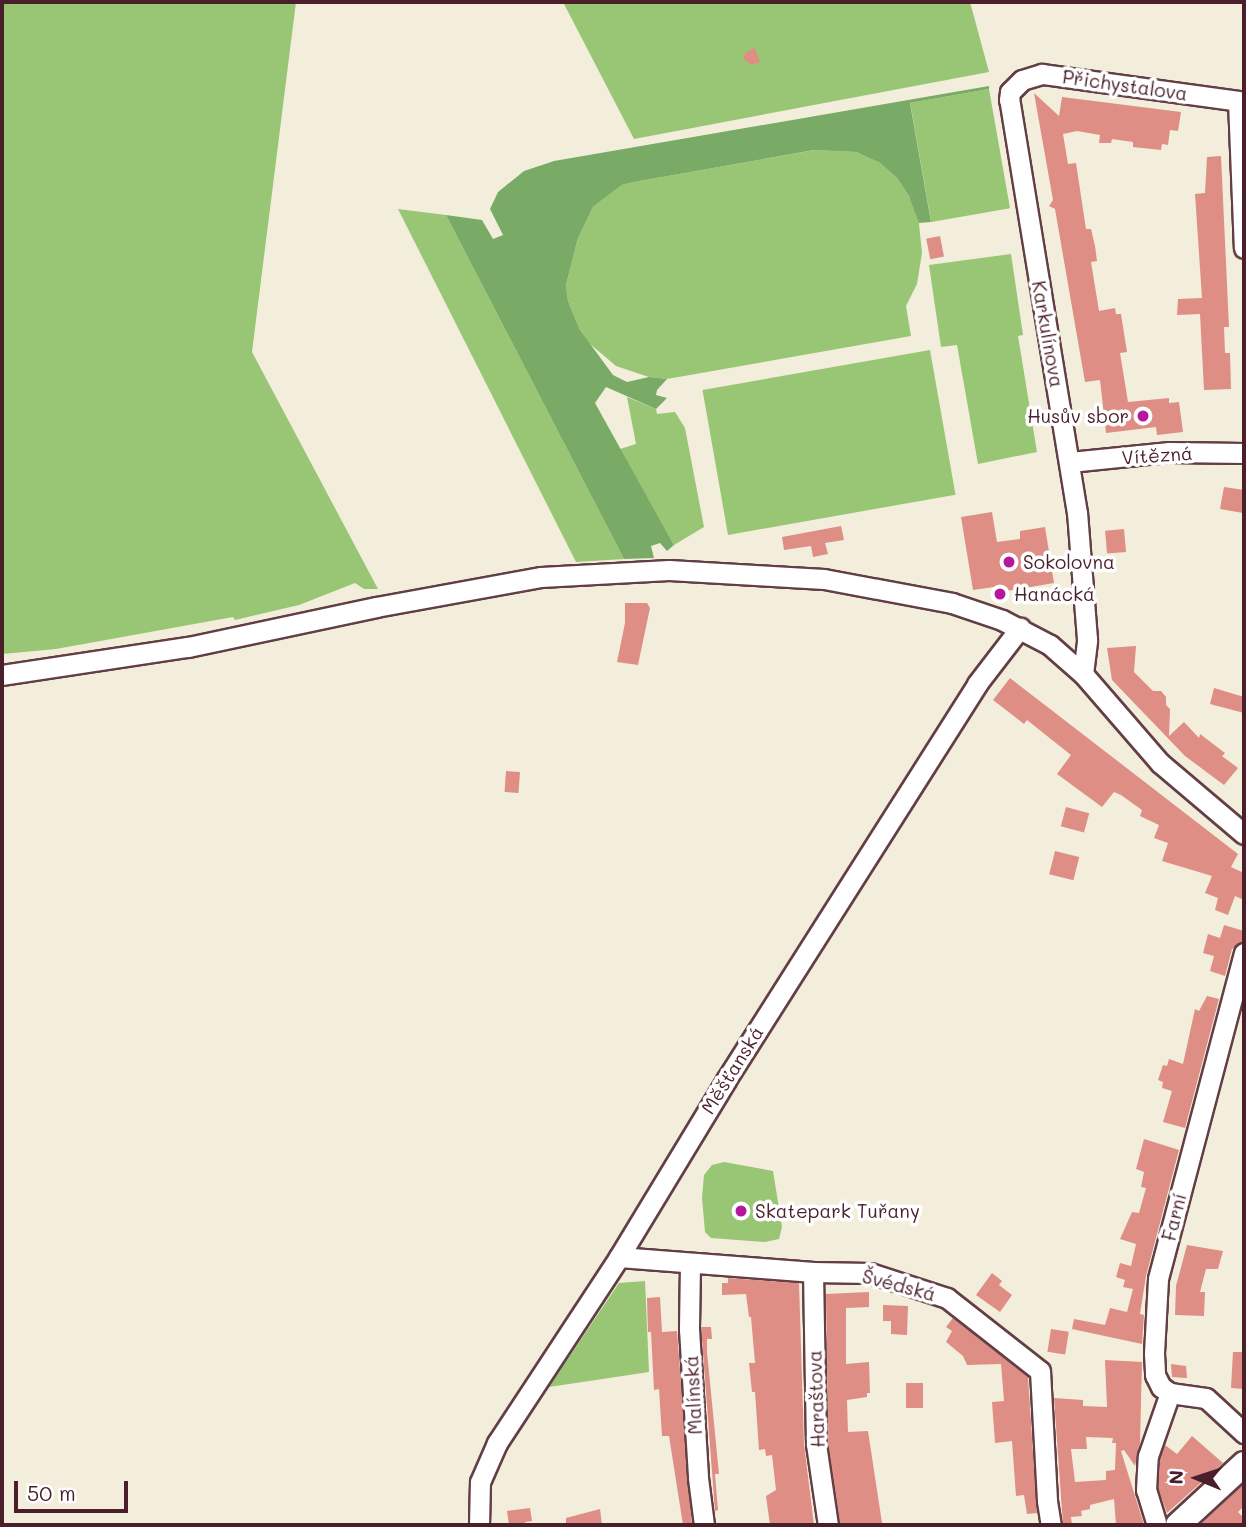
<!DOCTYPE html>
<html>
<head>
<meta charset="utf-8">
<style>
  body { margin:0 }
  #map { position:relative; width:1246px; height:1527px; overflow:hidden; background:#f2eedb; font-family:Mali,sans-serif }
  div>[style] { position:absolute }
  .green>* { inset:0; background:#98c675; transform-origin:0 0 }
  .forest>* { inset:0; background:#7aab66 }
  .building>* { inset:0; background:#de8e84; transform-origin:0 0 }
  .roads { filter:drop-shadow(2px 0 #633e45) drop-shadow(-2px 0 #633e45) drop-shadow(0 2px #633e45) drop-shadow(0 -2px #633e45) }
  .minor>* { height:19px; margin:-9.5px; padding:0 9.5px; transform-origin:9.5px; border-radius:9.5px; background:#fff }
  .major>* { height:24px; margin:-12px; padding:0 12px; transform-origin:12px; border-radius:12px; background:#fff }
  .dots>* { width:19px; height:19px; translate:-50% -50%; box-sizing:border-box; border:4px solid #fff; border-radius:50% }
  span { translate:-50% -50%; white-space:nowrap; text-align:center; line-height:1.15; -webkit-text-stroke:7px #fff; paint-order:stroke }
  .street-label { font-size:19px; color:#4a1f2b }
  .poi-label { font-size:19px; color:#4a1f2b }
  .right { translate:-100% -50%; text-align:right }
  .left { translate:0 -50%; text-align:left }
  .frame { position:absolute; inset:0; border:4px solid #4a1f2b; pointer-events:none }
  .north { position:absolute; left:1162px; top:1443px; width:70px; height:70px; -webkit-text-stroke:5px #fff; paint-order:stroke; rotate:272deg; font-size:19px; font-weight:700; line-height:28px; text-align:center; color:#4a1f2b }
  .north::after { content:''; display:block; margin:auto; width:24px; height:32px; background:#4a1f2b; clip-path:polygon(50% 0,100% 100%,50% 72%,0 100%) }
  .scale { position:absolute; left:14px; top:1481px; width:114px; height:32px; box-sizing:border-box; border:4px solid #4a1f2b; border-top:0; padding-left:9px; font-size:21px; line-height:24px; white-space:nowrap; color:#4a1f2b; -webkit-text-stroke:5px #fff; paint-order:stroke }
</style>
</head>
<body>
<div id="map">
  <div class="green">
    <div style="clip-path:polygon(2px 2px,296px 2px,252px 352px,378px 589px,364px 589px,355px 583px,299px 605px,235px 620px,233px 617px,56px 649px,2px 654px)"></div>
    <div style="clip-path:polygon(563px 2px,970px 2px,989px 72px,634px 139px)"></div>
    <div style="left:989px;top:89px;width:121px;height:80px;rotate:80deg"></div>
    <div style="clip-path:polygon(815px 150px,856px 152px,880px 163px,897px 178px,909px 196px,918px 214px,922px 253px,917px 284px,906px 306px,911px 336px,667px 379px,649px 377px,616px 366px,589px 343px,580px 330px,568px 301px,566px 285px,578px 238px,593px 207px,622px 185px,634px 182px)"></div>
    <div style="clip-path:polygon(398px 209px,446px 215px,624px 559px,576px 562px)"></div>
    <div style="clip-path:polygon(1011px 254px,1023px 335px,1018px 336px,1037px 452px,978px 464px,957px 345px,941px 347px,929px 265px)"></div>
    <div style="left:930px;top:350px;width:147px;height:231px;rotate:80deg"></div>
    <div style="clip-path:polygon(627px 397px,656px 409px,657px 414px,675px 412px,685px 428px,704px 527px,674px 545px,620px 449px,636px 444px)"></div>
    <div style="clip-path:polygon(724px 1162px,773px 1171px,782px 1227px,779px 1239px,765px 1242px,711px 1238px,705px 1232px,702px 1198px,704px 1175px,712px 1165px)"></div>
    <div style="clip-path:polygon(645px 1281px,649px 1372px,549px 1387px,619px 1283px)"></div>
  </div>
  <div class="forest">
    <div style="clip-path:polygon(989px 86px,989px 89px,910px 103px,931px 222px,919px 223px,909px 196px,897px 178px,880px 163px,856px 152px,814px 150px,634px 182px,622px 185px,593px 207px,578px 238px,566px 285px,568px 301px,580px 330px,613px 375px,627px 382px,649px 377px,667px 379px,657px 390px,656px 395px,667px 398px,656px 409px,606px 387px,595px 403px,674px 545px,667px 551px,660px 543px,651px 546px,654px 558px,624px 559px,446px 215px,482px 220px,493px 239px,503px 235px,490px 209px,498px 192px,524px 171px,554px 161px)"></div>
  </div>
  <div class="building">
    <div style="clip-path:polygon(755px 48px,760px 62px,751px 65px,743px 58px,746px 52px)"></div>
    <div style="clip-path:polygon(1034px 93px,1059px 116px,1062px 97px,1181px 112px,1178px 131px,1170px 130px,1168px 145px,1162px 144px,1161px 150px,1133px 147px,1133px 142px,1112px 139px,1111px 143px,1099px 143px,1100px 135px,1077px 131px,1063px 134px,1068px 164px,1076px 163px,1086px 229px,1091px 229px,1095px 246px,1097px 261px,1091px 262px,1099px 311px,1115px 308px,1116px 314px,1121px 314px,1127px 352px,1120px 353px,1128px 402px,1169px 398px,1169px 403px,1179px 402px,1183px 432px,1157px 435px,1156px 427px,1106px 433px,1100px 380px,1085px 382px,1055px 209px,1049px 206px,1053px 200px)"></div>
    <div style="clip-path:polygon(1221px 156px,1229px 327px,1224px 327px,1225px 353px,1230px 353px,1231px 389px,1204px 390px,1200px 314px,1177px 315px,1178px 299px,1202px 298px,1195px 194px,1205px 193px,1207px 157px)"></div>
    <div style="left:940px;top:236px;width:21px;height:14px;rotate:79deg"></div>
    <div style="clip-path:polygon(1224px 487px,1244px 490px,1243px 513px,1220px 509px)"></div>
    <div style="clip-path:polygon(992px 512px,997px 542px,1020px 539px,1020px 531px,1045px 527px,1054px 583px,995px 593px,994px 587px,973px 590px,961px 517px)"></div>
    <div style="clip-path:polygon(841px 526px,844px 540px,825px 543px,828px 554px,813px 557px,811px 546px,784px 550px,782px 537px)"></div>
    <div style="left:1124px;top:529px;width:23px;height:19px;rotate:85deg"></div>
    <div style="clip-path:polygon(625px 603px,647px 603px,650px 608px,638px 665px,617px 662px,625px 623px)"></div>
    <div style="clip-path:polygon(1136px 646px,1134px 672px,1153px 691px,1161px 691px,1166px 697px,1166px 705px,1170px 709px,1169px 736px,1184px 722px,1199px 738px,1200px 734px,1225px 753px,1222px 756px,1238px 768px,1224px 785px,1185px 756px,1112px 680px,1107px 648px)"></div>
    <div style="clip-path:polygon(1010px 678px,1238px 854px,1231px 867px,1244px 873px,1244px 900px,1235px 896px,1228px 915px,1215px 910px,1218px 898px,1205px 893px,1212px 876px,1162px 861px,1168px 843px,1154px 838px,1159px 825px,1140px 816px,1142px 810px,1121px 795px,1114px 792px,1102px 807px,1057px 774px,1071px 755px,1027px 720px,1024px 724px,993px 700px)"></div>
    <div style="clip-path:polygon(1214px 688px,1244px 697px,1244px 713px,1210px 704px)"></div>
    <div style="left:506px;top:771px;width:14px;height:21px;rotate:4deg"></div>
    <div style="left:1066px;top:807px;width:24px;height:20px;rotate:15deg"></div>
    <div style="left:1055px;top:851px;width:25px;height:24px;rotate:14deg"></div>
    <div style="clip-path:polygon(1224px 925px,1244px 931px,1243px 941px,1232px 949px,1225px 976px,1210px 971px,1214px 956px,1203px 953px,1208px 934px,1220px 938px)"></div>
    <div style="clip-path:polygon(1207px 996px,1219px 999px,1185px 1128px,1163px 1122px,1172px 1091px,1162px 1088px,1163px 1082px,1158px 1080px,1163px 1065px,1167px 1066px,1169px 1059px,1183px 1064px,1195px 1009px,1199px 1011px)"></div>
    <div style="clip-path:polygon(1144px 1139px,1179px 1150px,1146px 1276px,1140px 1314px,1144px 1315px,1142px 1344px,1072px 1329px,1074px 1319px,1105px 1325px,1110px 1308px,1127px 1312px,1133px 1289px,1123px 1287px,1125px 1280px,1116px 1277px,1120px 1263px,1131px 1266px,1136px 1244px,1120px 1239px,1132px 1212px,1139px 1213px,1146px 1188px,1141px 1187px,1144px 1172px,1136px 1169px)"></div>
    <div style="clip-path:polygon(1187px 1245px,1223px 1251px,1218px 1269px,1206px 1269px,1200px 1292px,1205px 1292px,1204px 1316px,1175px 1315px,1176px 1286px)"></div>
    <div style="clip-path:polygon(992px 1273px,1002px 1281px,999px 1285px,1012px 1295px,1000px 1312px,976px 1295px)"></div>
    <div style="clip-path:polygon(728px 1278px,799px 1283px,804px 1444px,814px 1525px,770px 1525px,766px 1496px,776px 1490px,772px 1455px,766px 1456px,765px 1449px,759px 1450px,755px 1392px,752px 1392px,749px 1363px,755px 1363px,751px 1317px,749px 1317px,746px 1294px,722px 1295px,722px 1283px,728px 1283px)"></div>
    <div style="clip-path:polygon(869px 1292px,869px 1307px,846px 1308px,846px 1364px,869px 1362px,870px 1393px,867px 1393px,867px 1397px,847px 1400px,848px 1432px,868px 1431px,882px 1523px,840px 1525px,828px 1443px,826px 1294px)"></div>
    <div style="clip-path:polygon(660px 1297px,662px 1332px,677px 1331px,692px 1525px,683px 1525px,669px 1436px,662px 1436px,659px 1389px,654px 1390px,651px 1332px,658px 1332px,648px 1332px,647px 1298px)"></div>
    <div style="clip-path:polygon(883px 1305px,908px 1306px,907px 1335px,891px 1334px,891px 1321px,883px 1321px)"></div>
    <div style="clip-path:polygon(953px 1318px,1028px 1377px,1037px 1513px,1027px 1514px,1024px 1495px,1016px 1496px,1012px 1441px,995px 1443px,992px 1402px,1004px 1401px,1001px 1364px,967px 1365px,963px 1356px,946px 1342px,952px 1331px,946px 1327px)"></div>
    <div style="clip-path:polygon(701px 1327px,711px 1327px,712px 1339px,707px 1339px,707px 1352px,719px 1474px,715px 1474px,718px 1510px,715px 1511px)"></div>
    <div style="left:1051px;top:1329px;width:18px;height:23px;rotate:9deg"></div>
    <div style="clip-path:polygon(1233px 1352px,1244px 1352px,1244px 1389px,1231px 1388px)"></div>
    <div style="clip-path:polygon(evenodd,1105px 1360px,1142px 1362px,1140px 1443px,1135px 1466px,1124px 1450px,1121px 1451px,1144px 1525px,1116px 1525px,1114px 1499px,1090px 1505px,1090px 1509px,1081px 1511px,1082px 1516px,1071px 1517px,1072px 1525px,1063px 1525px,1054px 1398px,1083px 1400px,1083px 1406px,1107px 1407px,1105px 1360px,1086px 1437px,1113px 1438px,1112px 1443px,1116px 1443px,1115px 1470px,1106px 1471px,1106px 1480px,1075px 1482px,1071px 1449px,1087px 1449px,1086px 1437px)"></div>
    <div style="clip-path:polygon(1171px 1364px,1186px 1366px,1187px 1378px,1172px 1377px)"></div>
    <div style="left:906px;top:1383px;width:17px;height:25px"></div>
    <div style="clip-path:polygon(1192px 1436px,1223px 1463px,1167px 1513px,1158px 1488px,1160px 1458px,1165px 1445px,1177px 1454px)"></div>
    <div style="clip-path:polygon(1244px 1484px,1244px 1506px,1238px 1512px,1244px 1518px,1244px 1525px,1200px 1525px)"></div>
    <div style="clip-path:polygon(530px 1508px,532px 1521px,525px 1522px,526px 1525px,509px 1525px,507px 1511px)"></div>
    <div style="clip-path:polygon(600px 1509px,602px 1525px,566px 1525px,566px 1518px)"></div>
  </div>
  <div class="roads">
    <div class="minor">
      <div style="left:1070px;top:462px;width:100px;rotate:-5.8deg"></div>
      <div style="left:1169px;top:452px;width:75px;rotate:0.8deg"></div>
      <div style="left:1083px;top:674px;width:35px;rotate:-83deg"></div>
      <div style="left:1087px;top:639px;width:126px;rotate:-94.5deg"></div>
      <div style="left:1077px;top:513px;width:419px;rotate:-99.3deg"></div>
      <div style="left:1009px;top:100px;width:8px;rotate:-83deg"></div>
      <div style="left:1010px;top:92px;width:17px;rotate:-45deg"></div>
      <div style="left:1022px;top:80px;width:21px;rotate:-17deg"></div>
      <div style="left:1042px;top:74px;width:198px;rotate:7.8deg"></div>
      <div style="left:1238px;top:101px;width:147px;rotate:87.7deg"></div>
      <div style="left:2px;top:675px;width:188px;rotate:-8.6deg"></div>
      <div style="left:188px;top:647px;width:192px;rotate:-12deg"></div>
      <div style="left:376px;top:607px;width:168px;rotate:-10.3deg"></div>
      <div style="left:541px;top:577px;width:128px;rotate:-3.1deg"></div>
      <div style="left:669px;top:570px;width:155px;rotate:3.3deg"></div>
      <div style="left:824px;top:579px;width:130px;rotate:10.6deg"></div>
      <div style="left:952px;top:603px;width:53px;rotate:18.8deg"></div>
      <div style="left:1002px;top:620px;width:54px;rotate:27.5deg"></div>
      <div style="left:1050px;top:645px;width:44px;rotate:41.3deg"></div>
      <div style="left:1083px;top:674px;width:118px;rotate:49.1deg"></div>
      <div style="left:1160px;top:763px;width:110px;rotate:40.2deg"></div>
      <div style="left:1244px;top:953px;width:337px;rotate:104.8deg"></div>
      <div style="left:1158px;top:1279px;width:74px;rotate:93.1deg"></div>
      <div style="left:1154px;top:1353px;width:22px;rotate:87deg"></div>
      <div style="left:1155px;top:1375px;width:13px;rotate:63deg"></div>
      <div style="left:1161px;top:1387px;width:11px;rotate:34deg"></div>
      <div style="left:1170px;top:1393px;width:36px;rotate:8deg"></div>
      <div style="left:1206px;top:1398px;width:52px;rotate:42.6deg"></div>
      <div style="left:619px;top:1257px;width:195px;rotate:4.4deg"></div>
      <div style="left:813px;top:1272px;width:57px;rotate:1deg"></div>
      <div style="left:870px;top:1273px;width:81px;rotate:18deg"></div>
      <div style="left:947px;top:1298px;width:118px;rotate:38.1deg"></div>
      <div style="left:1040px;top:1371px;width:130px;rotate:86.9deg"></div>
      <div style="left:1047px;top:1501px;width:24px;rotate:81deg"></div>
      <div style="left:690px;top:1264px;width:65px;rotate:90.9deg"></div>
      <div style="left:689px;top:1329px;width:149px;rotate:86.5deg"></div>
      <div style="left:698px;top:1478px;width:47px;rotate:82.7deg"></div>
      <div style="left:813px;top:1272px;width:172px;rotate:89deg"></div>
      <div style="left:816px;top:1444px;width:82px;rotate:81.6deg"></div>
      <div style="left:1156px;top:1522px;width:34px;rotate:-107deg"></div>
      <div style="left:1146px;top:1490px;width:34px;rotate:-87deg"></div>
      <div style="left:1148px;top:1456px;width:67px;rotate:-70.8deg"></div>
      <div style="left:479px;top:1525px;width:43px;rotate:-88.7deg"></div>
      <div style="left:480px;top:1482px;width:43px;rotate:-66.4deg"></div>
      <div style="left:497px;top:1443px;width:222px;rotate:-56.7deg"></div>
      <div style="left:619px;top:1257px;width:207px;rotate:-58.8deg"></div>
      <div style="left:726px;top:1080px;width:469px;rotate:-57.6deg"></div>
      <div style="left:977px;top:684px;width:71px;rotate:-52.5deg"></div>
    </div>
    <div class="major">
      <div style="left:1178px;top:1525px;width:90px;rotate:-42.7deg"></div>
    </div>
  </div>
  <div class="dots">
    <div style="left:1143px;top:416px;background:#b5179e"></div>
    <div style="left:1009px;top:562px;background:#b5179e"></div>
    <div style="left:1000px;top:594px;background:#b5179e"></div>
    <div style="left:741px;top:1211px;background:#b5179e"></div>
  </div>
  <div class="street-label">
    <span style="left:1125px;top:85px;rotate:8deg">Přichystalova</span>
    <span style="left:1048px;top:334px;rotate:80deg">Karkulínova</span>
    <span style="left:1157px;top:455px;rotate:-4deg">Vítězná</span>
    <span style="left:732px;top:1070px;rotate:-58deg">Měšťanská</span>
    <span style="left:1174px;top:1217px;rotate:-76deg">Farní</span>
    <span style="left:899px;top:1285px;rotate:15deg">Švédská</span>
    <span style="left:693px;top:1395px;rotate:-93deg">Malínská</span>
    <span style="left:816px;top:1399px;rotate:-92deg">Haraštova</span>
  </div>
  <div class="poi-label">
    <span class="right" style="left:1129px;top:416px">Husův sbor</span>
    <span class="left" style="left:1023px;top:562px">Sokolovna</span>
    <span class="left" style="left:1014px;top:594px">Hanácká</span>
    <span class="left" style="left:755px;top:1211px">Skatepark Tuřany</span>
  </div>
  <div class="frame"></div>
  <div class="north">N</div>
  <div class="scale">50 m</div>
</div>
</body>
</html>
